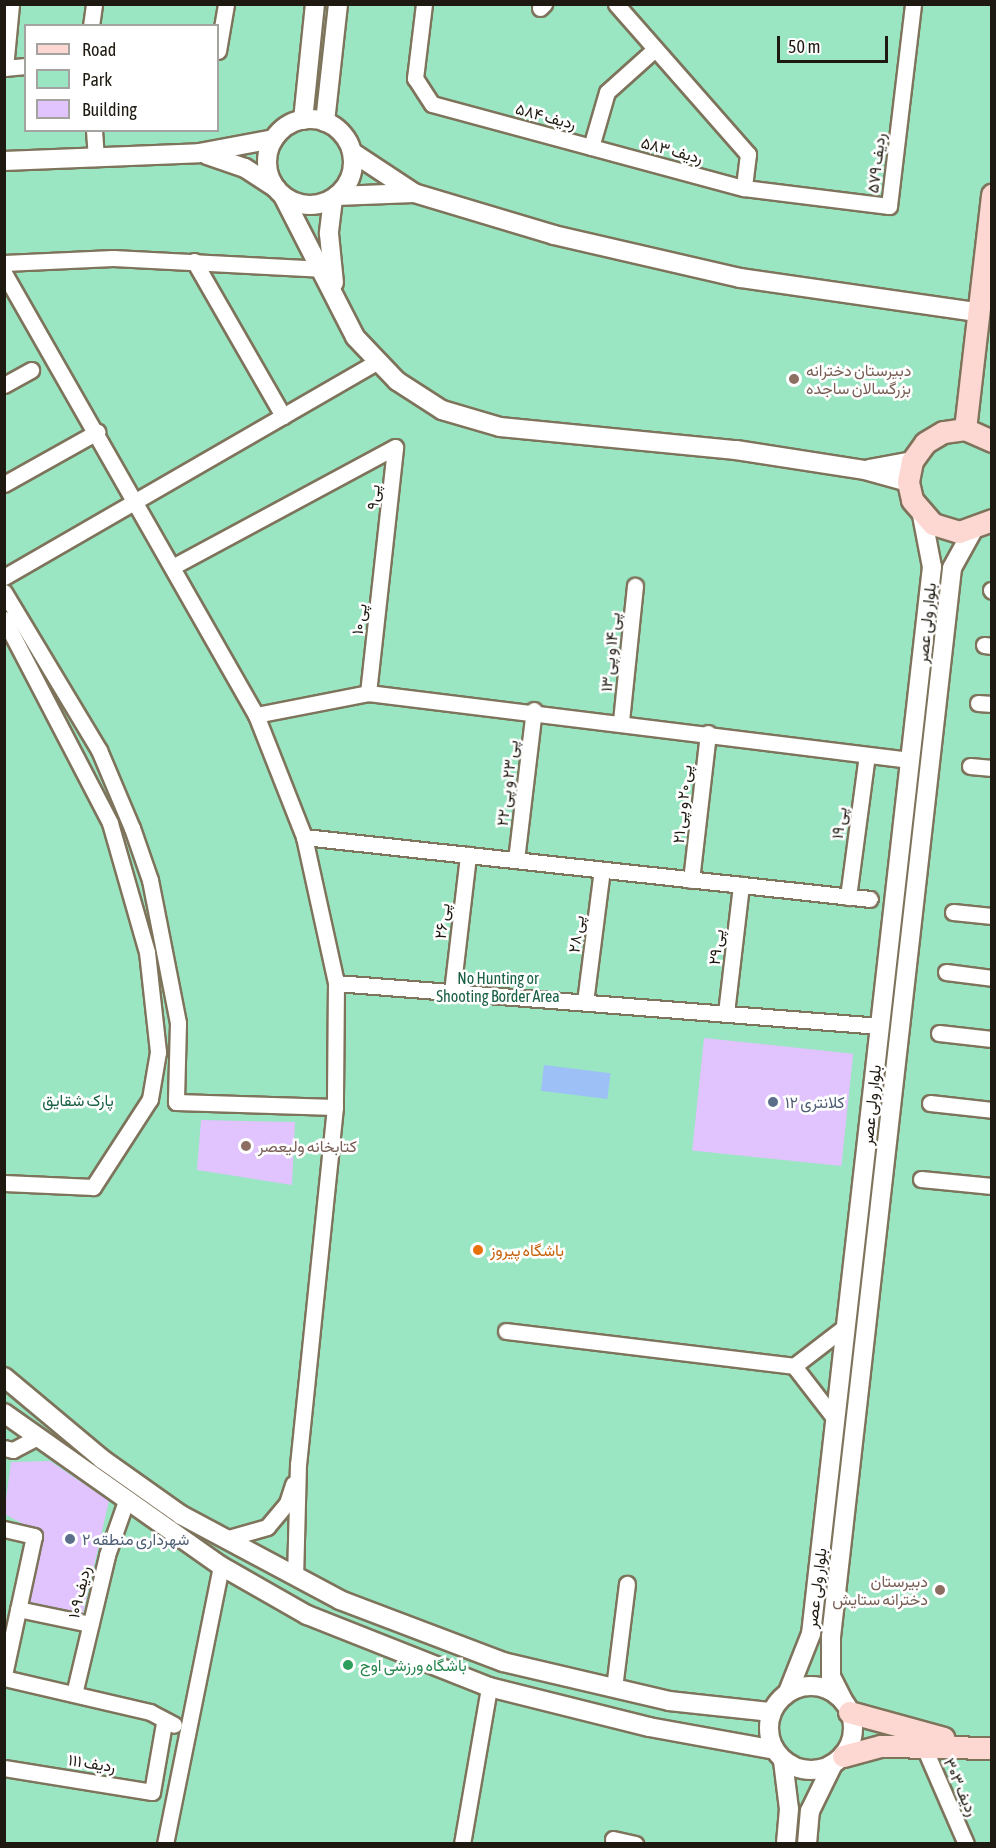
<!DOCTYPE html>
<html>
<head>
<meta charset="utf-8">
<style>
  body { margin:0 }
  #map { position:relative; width:996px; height:1848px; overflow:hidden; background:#fef6e6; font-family:"Asap Condensed",Vazirmatn,sans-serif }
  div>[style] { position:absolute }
  .green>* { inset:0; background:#9ae5c2 }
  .water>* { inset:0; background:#9dc1f7; transform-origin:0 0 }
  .building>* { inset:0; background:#e1c3fe; transform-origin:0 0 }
  .roads { filter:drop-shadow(2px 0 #7e735b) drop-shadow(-2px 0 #7e735b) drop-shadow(0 2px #7e735b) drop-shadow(0 -2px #7e735b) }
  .minor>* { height:15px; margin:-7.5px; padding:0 7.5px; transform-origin:7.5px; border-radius:7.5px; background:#fff }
  .tertiary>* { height:18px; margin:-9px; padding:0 9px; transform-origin:9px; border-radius:9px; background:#fff }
  .tertiary>.ring { margin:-9px; padding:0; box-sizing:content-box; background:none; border:18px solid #fff; border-radius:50% }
  .secondary>* { height:21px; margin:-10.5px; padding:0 10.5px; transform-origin:10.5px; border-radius:10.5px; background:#fdd8d3 }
  .dots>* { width:16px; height:16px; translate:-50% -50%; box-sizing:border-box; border:3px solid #fff; border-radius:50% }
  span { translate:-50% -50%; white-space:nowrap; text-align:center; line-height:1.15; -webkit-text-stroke:5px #fff; paint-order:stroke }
  .street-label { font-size:16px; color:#1f1a11 }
  .education-label { font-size:16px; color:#785e54 }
  .left { translate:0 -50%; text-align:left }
  .right { translate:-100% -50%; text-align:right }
  .park-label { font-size:16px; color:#196045 }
  .service-label { font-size:16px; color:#4e5e75 }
  .food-label { font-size:16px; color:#c56008 }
  .leisure-label { font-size:16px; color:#27864d }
  .frame { position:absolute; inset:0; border:6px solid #1f1a11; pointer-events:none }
  .legend { position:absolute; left:24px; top:24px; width:195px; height:108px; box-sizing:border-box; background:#fff; border:2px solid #a5a3a0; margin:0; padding:8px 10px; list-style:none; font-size:18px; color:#1f1a11 }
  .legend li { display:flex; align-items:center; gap:12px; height:30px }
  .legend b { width:30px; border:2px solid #a5a3a0 }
  .scale { position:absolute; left:777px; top:36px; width:111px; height:27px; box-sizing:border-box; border:3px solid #1f1a11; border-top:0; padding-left:8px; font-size:18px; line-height:21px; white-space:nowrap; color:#1f1a11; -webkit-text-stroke:4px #fff; paint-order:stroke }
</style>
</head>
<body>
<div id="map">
  <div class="green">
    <div style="clip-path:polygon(evenodd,5px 5px,991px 5px,991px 1843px,5px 1843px,5px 5px,26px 26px,218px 26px,218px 130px,26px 130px,26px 26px)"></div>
  </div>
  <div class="water">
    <div style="left:544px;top:1065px;width:67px;height:26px;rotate:7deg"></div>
  </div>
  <div class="building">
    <div style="left:704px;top:1038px;width:150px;height:113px;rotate:6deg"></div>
    <div style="clip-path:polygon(201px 1120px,295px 1122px,292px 1185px,197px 1170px)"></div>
    <div style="clip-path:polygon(50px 1461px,109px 1501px,83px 1613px,30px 1602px,43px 1534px,4px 1514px,11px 1462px)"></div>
  </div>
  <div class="roads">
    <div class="minor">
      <div style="left:424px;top:4px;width:75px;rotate:96.9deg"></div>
      <div style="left:415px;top:78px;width:31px;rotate:57deg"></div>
      <div style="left:432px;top:104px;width:323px;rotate:15.1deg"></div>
      <div style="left:744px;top:188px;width:146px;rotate:7.1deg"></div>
      <div style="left:889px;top:206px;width:203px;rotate:-83.2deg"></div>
      <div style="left:616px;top:4px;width:200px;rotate:48.7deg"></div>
      <div style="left:748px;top:154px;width:34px;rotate:97deg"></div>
      <div style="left:540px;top:8px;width:6px;rotate:-45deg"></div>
      <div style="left:91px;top:26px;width:22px;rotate:-82deg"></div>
      <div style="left:218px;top:51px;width:48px;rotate:-80.3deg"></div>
      <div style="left:4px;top:68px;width:22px;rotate:-5deg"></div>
      <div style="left:5px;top:68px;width:64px;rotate:-84.6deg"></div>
      <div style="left:94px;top:130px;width:28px;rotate:86deg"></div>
      <div style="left:591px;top:147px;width:57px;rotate:-73.8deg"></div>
      <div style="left:607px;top:92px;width:64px;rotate:-41.9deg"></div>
      <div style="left:194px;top:261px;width:179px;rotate:60.1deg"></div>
      <div style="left:4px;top:263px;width:109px;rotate:-2.6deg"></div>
      <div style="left:113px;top:258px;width:207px;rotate:3deg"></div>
      <div style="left:4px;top:273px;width:509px;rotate:60.31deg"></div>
      <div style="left:256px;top:715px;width:131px;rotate:68.5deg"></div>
      <div style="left:304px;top:837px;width:149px;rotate:77.6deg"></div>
      <div style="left:336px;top:983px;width:124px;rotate:90.5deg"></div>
      <div style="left:335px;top:1107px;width:359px;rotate:95.9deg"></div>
      <div style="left:298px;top:1464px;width:112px;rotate:91.5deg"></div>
      <div style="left:4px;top:385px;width:31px;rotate:-29deg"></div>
      <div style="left:4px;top:484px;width:107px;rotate:-29.2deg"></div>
      <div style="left:174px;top:566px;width:251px;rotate:-28.3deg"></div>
      <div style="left:4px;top:577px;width:431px;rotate:-30deg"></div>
      <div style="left:991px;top:590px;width:1px;rotate:45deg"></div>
      <div style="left:4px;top:592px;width:184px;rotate:59deg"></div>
      <div style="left:99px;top:750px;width:85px;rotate:67.1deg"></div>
      <div style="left:132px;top:828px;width:55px;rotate:70.9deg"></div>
      <div style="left:150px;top:880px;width:146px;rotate:78.9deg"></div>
      <div style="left:178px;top:1023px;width:79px;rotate:91.5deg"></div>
      <div style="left:176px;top:1102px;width:159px;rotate:1.8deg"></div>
      <div style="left:4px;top:619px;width:230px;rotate:62.5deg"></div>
      <div style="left:110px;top:823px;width:134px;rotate:74deg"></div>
      <div style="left:147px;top:952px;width:101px;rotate:83.7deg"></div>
      <div style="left:158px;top:1052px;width:48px;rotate:99.7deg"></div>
      <div style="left:150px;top:1099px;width:105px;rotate:122.9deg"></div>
      <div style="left:93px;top:1187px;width:89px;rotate:-177.4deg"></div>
      <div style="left:984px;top:645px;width:8px;rotate:7deg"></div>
      <div style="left:368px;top:693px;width:247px;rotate:-83.7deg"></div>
      <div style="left:978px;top:703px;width:14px;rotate:4deg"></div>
      <div style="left:256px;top:715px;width:114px;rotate:-11.1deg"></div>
      <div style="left:368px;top:693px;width:546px;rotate:7.05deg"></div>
      <div style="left:621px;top:721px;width:136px;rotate:-84.1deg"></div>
      <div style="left:970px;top:766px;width:22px;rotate:5deg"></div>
      <div style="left:304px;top:837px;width:569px;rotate:6.25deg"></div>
      <div style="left:516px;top:860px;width:151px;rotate:-83.2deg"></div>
      <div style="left:691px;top:880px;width:148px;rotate:-83.4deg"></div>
      <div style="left:848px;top:897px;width:143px;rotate:-82.4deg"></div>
      <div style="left:953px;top:912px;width:39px;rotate:6deg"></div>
      <div style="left:946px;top:972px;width:46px;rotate:7.4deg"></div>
      <div style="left:336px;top:983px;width:546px;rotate:4.52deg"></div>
      <div style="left:452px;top:992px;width:138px;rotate:-83.3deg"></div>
      <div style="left:585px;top:1002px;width:133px;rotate:-82.7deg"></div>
      <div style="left:726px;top:1013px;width:129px;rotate:-83.3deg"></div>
      <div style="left:939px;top:1033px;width:53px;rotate:6.5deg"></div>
      <div style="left:930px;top:1103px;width:62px;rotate:6.4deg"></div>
      <div style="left:921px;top:1179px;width:71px;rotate:5.6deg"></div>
      <div style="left:506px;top:1331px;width:290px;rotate:6.9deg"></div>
      <div style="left:794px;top:1366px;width:67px;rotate:52.3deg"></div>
      <div style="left:794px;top:1366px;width:66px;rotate:-37.6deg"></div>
      <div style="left:4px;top:1448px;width:9px;rotate:13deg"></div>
      <div style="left:13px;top:1450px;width:27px;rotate:-28deg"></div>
      <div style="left:4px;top:1529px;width:31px;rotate:13deg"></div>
      <div style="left:34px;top:1536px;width:142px;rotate:102.2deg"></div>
      <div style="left:225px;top:1539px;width:44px;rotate:-15.9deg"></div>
      <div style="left:267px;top:1527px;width:31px;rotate:-50deg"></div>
      <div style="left:287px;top:1503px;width:20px;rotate:-72deg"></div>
      <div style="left:18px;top:1609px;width:74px;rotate:11.8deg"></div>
      <div style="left:4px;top:1678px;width:150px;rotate:13.1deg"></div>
      <div style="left:150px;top:1712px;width:27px;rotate:28deg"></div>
      <div style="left:614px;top:1688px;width:105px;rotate:-82.9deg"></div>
      <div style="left:74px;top:1694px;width:143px;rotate:-76.6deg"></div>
      <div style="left:107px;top:1555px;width:57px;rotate:-70.6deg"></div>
      <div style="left:923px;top:1745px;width:108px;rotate:66.5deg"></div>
      <div style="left:4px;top:1768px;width:150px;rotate:9.2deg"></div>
      <div style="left:152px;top:1792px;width:70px;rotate:-80.1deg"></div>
      <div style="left:613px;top:1839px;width:23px;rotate:13deg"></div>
      <div style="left:165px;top:1844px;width:284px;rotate:-78.6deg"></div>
      <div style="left:462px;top:1844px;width:159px;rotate:-80.2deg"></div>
    </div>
    <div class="tertiary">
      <div class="ring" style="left:267px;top:119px;width:68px;height:68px"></div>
      <div style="left:303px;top:120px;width:117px;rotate:-84.1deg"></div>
      <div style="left:325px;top:122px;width:119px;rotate:-83.7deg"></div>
      <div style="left:352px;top:152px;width:74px;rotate:33.5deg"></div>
      <div style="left:207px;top:155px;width:40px;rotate:18.9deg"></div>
      <div style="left:245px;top:168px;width:37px;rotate:33deg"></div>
      <div style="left:4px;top:161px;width:195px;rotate:-2.3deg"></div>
      <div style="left:199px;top:153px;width:76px;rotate:-10.6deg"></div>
      <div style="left:283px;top:196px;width:158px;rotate:62.9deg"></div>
      <div style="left:355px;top:337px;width:61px;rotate:46.3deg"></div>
      <div style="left:397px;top:381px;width:54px;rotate:32.8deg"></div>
      <div style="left:442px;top:410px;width:60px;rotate:16.3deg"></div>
      <div style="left:500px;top:427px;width:237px;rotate:5.6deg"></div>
      <div style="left:736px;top:450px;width:131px;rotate:8.8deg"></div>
      <div style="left:865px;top:470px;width:45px;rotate:15.6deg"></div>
      <div style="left:336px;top:196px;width:78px;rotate:-2.2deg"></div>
      <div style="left:414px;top:193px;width:146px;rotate:16.7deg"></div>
      <div style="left:554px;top:235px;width:191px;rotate:13deg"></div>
      <div style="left:740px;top:278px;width:239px;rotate:8.2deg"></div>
      <div style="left:333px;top:199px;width:35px;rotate:97deg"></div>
      <div style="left:329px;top:234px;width:49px;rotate:84.2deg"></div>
      <div style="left:869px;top:469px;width:44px;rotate:-10.5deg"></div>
      <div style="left:4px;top:1377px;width:128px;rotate:39.9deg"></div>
      <div style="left:102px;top:1459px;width:97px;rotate:35.3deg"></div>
      <div style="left:181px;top:1515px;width:180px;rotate:28.1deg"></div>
      <div style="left:340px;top:1600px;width:174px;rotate:20.8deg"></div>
      <div style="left:503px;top:1662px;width:171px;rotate:13.2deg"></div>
      <div style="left:669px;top:1701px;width:103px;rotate:6.2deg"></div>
      <div style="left:4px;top:1413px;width:266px;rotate:35.2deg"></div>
      <div style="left:221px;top:1566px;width:99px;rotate:29.7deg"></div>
      <div style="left:307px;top:1615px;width:196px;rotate:21.6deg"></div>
      <div style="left:489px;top:1687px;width:165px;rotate:14deg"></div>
      <div style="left:649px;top:1727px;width:128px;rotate:10.3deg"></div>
      <div class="ring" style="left:769px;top:1686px;width:66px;height:66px"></div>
      <div style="left:788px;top:1692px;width:62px;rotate:-68.4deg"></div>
      <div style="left:811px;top:1634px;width:1074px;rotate:-83.53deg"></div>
      <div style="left:932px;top:567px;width:53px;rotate:-100.9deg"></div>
      <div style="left:844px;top:1702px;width:28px;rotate:-117deg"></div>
      <div style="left:831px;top:1677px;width:40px;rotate:-90deg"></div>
      <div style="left:831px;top:1637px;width:1076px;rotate:-83.54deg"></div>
      <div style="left:952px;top:568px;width:43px;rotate:-61.1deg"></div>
      <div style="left:783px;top:1761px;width:48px;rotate:82.9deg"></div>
      <div style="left:789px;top:1809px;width:35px;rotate:95deg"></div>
      <div style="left:807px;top:1844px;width:33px;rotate:-85deg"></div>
      <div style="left:810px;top:1811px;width:52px;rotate:-63.9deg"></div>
    </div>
    <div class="secondary">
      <div style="left:965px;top:429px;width:236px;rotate:-83.4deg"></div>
      <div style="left:992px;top:441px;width:30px;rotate:-156deg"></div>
      <div style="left:965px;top:429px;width:22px;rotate:172deg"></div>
      <div style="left:943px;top:432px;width:21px;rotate:149deg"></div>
      <div style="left:925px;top:443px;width:22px;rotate:126deg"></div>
      <div style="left:912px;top:461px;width:21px;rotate:101deg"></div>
      <div style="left:908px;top:482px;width:18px;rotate:77deg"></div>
      <div style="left:912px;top:500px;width:32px;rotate:49deg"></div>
      <div style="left:933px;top:524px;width:27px;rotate:17deg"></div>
      <div style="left:959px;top:532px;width:35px;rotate:-20deg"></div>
      <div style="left:849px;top:1712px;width:98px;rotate:15.3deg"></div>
      <div style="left:843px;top:1756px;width:39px;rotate:-15deg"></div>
      <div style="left:881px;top:1746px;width:111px;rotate:1deg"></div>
    </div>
  </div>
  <div class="dots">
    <div style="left:794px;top:379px;background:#8d6e63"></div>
    <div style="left:773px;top:1102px;background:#5c6f8a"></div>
    <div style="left:246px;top:1146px;background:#8d6e63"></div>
    <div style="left:478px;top:1250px;background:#e8710a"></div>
    <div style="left:70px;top:1539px;background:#5c6f8a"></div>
    <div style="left:940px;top:1590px;background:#8d6e63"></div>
    <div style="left:348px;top:1665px;background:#2e9e5b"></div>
  </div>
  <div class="street-label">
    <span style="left:546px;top:116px;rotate:15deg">ردیف ۵۸۴</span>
    <span style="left:672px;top:150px;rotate:15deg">ردیف ۵۸۳</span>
    <span style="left:876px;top:163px;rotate:-83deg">ردیف ۵۷۹</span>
    <span style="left:373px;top:497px;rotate:-86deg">پی۹</span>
    <span style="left:359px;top:619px;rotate:-82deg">پی ۱۰</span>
    <span style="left:926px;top:623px;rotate:-84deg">بلوار ولی عصر</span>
    <span style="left:610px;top:652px;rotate:-84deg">پی ۱۴ و پی ۱۳</span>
    <span style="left:507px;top:783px;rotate:-83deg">پی ۲۳ و پی ۲۲</span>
    <span style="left:682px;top:804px;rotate:-84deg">پی ۲۰ و پی ۲۱</span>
    <span style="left:839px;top:823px;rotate:-82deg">پی ۱۹</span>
    <span style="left:442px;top:921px;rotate:-83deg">پی ۲۶</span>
    <span style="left:576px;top:934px;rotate:-82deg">پی ۲۸</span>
    <span style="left:716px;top:947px;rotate:-83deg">پی ۲۹</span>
    <span style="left:871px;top:1105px;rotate:-84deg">بلوار ولی عصر</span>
    <span style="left:816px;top:1588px;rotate:-83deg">بلوار ولی عصر</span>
    <span style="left:79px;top:1592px;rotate:-77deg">ردیف ۱۰۹</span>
    <span style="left:92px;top:1763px;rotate:9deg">ردیف ۱۱۱</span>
    <span style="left:961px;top:1787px;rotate:66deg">ردیف ۳۰۳</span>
  </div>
  <div class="education-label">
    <span class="left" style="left:806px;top:379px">دبیرستان دخترانه<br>بزرگسالان ساجده</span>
    <span class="left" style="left:258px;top:1146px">کتابخانه ولیعصر</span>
    <span class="right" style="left:928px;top:1590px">دبیرستان<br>دخترانه ستایش</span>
  </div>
  <div class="park-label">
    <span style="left:498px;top:987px">No Hunting or<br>Shooting Border Area</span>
    <span style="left:78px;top:1100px">پارک شقایق</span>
  </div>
  <div class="service-label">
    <span class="left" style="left:785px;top:1102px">کلانتری ۱۲</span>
    <span class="left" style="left:82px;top:1539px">شهرداری منطقه ۲</span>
  </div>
  <div class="food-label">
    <span class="left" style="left:490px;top:1250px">باشگاه پیروز</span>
  </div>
  <div class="leisure-label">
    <span class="left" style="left:360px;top:1665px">باشگاه ورزشی اوج</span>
  </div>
  <div class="frame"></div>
  <ul class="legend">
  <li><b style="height:8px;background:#fdd8d3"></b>Road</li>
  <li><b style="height:16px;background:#9ae5c2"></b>Park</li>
  <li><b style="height:16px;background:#e1c3fe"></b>Building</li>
  </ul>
  <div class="scale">50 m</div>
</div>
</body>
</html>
